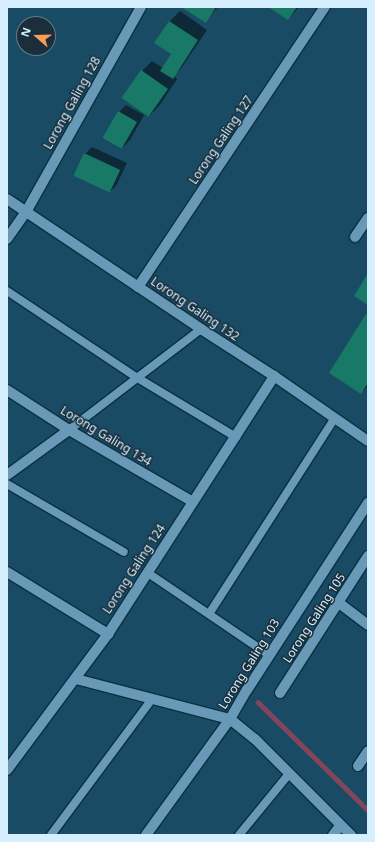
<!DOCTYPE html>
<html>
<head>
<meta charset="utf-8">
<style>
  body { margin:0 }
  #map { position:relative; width:375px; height:842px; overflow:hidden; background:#194b65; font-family:"Noto Sans",sans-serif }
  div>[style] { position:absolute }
  .shadow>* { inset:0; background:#0007 }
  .stream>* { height:4.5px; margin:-2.25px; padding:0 2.25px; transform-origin:2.25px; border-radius:2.25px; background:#83455e }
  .building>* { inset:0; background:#187966; transform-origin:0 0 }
  .roads { filter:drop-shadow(1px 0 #093043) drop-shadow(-1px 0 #093043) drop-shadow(0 1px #093043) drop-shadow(0 -1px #093043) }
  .lane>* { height:8px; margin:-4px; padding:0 4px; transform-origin:4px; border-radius:4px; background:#6899b6 }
  .street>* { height:10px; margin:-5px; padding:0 5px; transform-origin:5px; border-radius:5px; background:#6899b6 }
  span { translate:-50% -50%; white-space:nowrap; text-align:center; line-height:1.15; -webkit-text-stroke:3px #1a2f3b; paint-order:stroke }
  .street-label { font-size:12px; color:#d6efff }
  .frame { position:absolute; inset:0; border:8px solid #d6efff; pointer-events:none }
  .north { position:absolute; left:16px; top:16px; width:40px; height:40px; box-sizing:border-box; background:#1a2f3b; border:1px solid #657c89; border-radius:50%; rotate:290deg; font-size:11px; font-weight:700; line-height:16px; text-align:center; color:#d6efff }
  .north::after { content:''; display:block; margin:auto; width:14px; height:18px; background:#fd9d55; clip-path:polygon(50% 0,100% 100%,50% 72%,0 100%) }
</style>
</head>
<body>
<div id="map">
  <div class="shadow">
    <div style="clip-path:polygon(183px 7px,218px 7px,205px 22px)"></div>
    <div style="clip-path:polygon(270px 7px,299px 7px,288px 19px)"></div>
    <div style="clip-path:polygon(180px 11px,207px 30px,182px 67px,174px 76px,177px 79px,159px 106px,149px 116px,123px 98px,142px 71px,152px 61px,163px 68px,173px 54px,156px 42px,170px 21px)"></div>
    <div style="clip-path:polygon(126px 105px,144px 115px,130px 140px,123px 147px,119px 112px)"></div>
    <div style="clip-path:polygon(92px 147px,127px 163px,116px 186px,109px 192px,85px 154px)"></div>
    <div style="clip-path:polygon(368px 313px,368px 386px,361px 393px,366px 315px)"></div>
  </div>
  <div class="stream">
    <div style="left:258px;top:702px;width:154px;rotate:44.5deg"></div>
  </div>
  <div class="building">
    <div style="clip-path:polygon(181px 7px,216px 7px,206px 23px)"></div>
    <div style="clip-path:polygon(268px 7px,297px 7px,288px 20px)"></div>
    <div style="clip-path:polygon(169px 21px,198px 40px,173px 79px,160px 71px,171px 54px,154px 43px)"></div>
    <div style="left:141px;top:70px;width:33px;height:34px;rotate:35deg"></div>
    <div style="left:118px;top:111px;width:22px;height:31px;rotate:30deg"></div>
    <div style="left:84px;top:153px;width:40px;height:25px;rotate:25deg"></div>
    <div style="clip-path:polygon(368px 273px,368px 305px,354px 296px)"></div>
    <div style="clip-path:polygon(366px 314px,368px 316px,368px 383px,361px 394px,329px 373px)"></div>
  </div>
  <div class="roads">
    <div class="lane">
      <div style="left:7px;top:291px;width:155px;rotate:33.7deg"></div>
      <div style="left:136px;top:377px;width:117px;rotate:31deg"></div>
      <div style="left:69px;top:430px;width:166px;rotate:-37.4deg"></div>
      <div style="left:7px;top:484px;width:135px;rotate:30.2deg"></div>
      <div style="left:148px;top:573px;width:146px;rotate:34.1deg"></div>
      <div style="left:209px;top:614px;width:233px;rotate:-57.3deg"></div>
      <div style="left:51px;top:835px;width:169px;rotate:-53.4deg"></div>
      <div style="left:239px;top:835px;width:79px;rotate:-50.7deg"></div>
    </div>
    <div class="street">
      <div style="left:7px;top:199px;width:234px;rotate:33.8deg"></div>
      <div style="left:201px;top:329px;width:87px;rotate:32.8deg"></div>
      <div style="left:274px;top:376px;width:114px;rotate:34.7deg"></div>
      <div style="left:355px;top:237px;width:23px;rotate:-56deg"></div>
      <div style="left:7px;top:239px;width:33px;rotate:-55deg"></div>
      <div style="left:26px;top:212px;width:235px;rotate:-60.7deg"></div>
      <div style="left:138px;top:287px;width:337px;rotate:-56.3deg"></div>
      <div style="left:7px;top:390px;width:74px;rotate:32.8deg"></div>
      <div style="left:69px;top:430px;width:143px;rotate:30.1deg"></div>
      <div style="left:7px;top:475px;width:77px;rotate:-36deg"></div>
      <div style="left:7px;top:572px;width:119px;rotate:31.5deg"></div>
      <div style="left:339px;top:603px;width:36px;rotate:37deg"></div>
      <div style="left:76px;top:679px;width:159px;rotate:14.6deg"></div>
      <div style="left:230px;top:719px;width:32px;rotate:39deg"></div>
      <div style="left:255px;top:739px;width:136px;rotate:45deg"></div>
      <div style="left:280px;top:693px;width:163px;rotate:-57.3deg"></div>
      <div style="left:358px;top:766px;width:18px;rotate:-56deg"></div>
      <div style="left:7px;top:770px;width:169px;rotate:-53.4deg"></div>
      <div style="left:108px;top:634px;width:307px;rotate:-57.2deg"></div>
      <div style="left:146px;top:835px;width:143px;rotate:-54.1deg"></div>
      <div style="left:230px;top:719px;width:34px;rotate:-60deg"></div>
      <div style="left:247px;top:690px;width:223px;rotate:-57.1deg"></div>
      <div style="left:333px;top:835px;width:11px;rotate:-52deg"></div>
    </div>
  </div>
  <div class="street-label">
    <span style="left:72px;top:103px;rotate:-61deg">Lorong Galing 128</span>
    <span style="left:221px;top:140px;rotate:-56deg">Lorong Galing 127</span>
    <span style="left:195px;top:309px;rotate:34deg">Lorong Galing 132</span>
    <span style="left:106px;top:436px;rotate:31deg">Lorong Galing 134</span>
    <span style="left:134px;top:569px;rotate:-57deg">Lorong Galing 124</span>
    <span style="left:314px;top:618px;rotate:-57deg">Lorong Galing 105</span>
    <span style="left:249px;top:664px;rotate:-58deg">Lorong Galing 103</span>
  </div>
  <div class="frame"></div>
  <div class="north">N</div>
</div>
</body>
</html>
